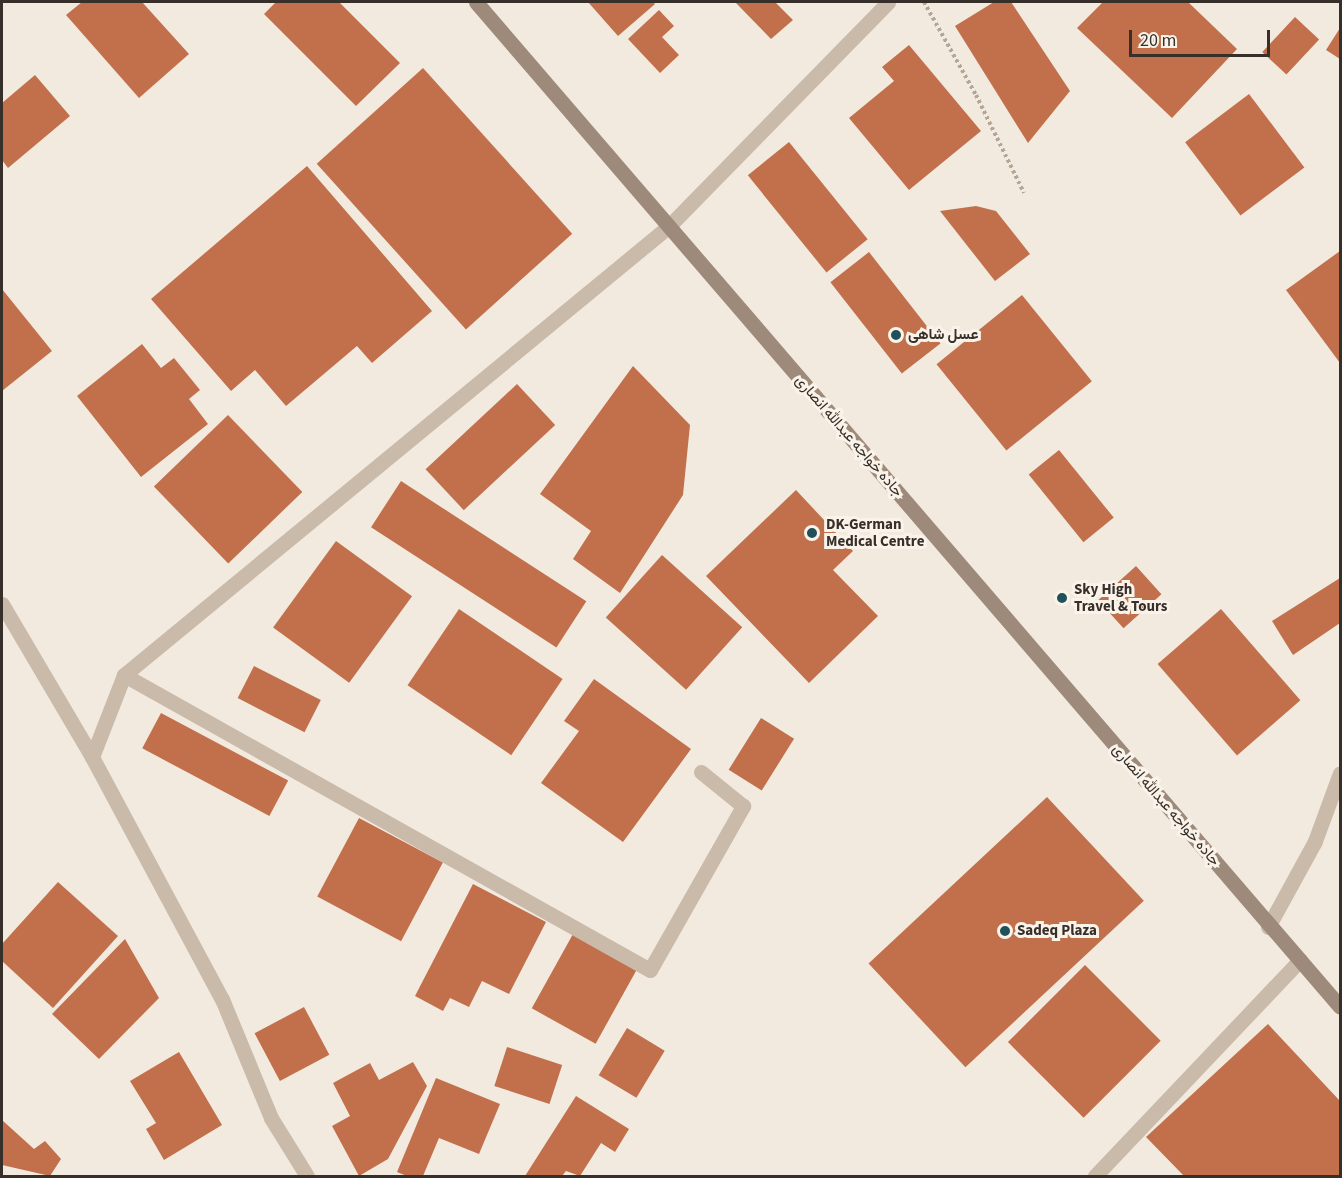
<!DOCTYPE html>
<html>
<head>
<meta charset="utf-8">
<style>
  body { margin:0 }
  #map { position:relative; width:1342px; height:1178px; overflow:hidden; background:#f2eade; font-family:"Source Sans 3",Vazirmatn,sans-serif }
  div>[style] { position:absolute }
  .building>* { inset:0; background:#c2704c; transform-origin:0 0 }
  .path>* { height:4px; margin-top:-2px; transform-origin:0; background:repeating-linear-gradient(90deg,#b5a594 0 3px,transparent 0 6px) }
  .minor>* { height:15px; margin:-7.5px; padding:0 7.5px; transform-origin:7.5px; border-radius:7.5px; background:#cabaaa }
  .secondary>* { height:15px; margin:-7.5px; padding:0 7.5px; transform-origin:7.5px; border-radius:7.5px; background:#9d8a7b }
  .dots>* { width:16px; height:16px; translate:-50% -50%; box-sizing:border-box; border:3px solid #f9f3ea; border-radius:50% }
  span { translate:-50% -50%; white-space:nowrap; text-align:center; line-height:1.15; -webkit-text-stroke:6px #f9f3ea; paint-order:stroke }
  .poi-label { font-size:15px; color:#372f29; font-weight:700 }
  .left { translate:0 -50%; text-align:left }
  .street-label { font-size:15px; color:#372f29 }
  .frame { position:absolute; inset:0; border:3px solid #372f29; pointer-events:none }
  .scale { position:absolute; left:1129px; top:30px; width:141px; height:27px; box-sizing:border-box; border:3px solid #372f29; border-top:0; padding-left:8px; font-size:18px; line-height:21px; white-space:nowrap; color:#372f29; -webkit-text-stroke:4px #f9f3ea; paint-order:stroke }
</style>
</head>
<body>
<div id="map">
  <div class="building">
    <div style="clip-path:polygon(82px 2px,142px 2px,189px 54px,139px 98px,66px 15px)"></div>
    <div style="clip-path:polygon(276px 2px,339px 2px,400px 63px,356px 106px,264px 14px)"></div>
    <div style="clip-path:polygon(588px 2px,653px 2px,655px 4px,618px 36px)"></div>
    <div style="clip-path:polygon(735px 2px,775px 2px,793px 20px,771px 39px)"></div>
    <div style="clip-path:polygon(994px 2px,1011px 2px,1070px 91px,1028px 143px,955px 26px)"></div>
    <div style="clip-path:polygon(1103px 2px,1188px 2px,1237px 49px,1172px 118px,1077px 28px)"></div>
    <div style="clip-path:polygon(659px 10px,674px 26px,662px 37px,679px 55px,660px 73px,628px 39px)"></div>
    <div style="left:1295px;top:17px;width:33px;height:48px;rotate:43deg"></div>
    <div style="clip-path:polygon(1340px 28px,1340px 59px,1326px 50px)"></div>
    <div style="clip-path:polygon(909px 45px,981px 131px,909px 190px,849px 118px,894px 81px,882px 67px)"></div>
    <div style="left:423px;top:68px;width:223px;height:143px;rotate:48deg"></div>
    <div style="clip-path:polygon(35px 75px,70px 116px,8px 168px,2px 160px,2px 103px)"></div>
    <div style="left:1249px;top:94px;width:92px;height:80px;rotate:53deg"></div>
    <div style="left:789px;top:142px;width:125px;height:53px;rotate:51deg"></div>
    <div style="clip-path:polygon(307px 166px,432px 311px,372px 363px,357px 346px,286px 406px,255px 370px,231px 391px,151px 299px)"></div>
    <div style="clip-path:polygon(976px 206px,996px 211px,1030px 254px,995px 281px,940px 211px)"></div>
    <div style="clip-path:polygon(1340px 251px,1340px 363px,1286px 290px)"></div>
    <div style="left:869px;top:252px;width:116px;height:49px;rotate:52deg"></div>
    <div style="clip-path:polygon(2px 289px,52px 351px,2px 391px)"></div>
    <div style="left:1022px;top:295px;width:111px;height:110px;rotate:51deg"></div>
    <div style="clip-path:polygon(142px 344px,161px 368px,174px 358px,200px 390px,189px 399px,208px 424px,141px 477px,77px 396px)"></div>
    <div style="clip-path:polygon(633px 366px,690px 425px,683px 495px,620px 593px,573px 559px,591px 531px,540px 494px)"></div>
    <div style="left:517px;top:384px;width:56px;height:125px;rotate:47deg"></div>
    <div style="left:228px;top:415px;width:107px;height:103px;rotate:46deg"></div>
    <div style="left:1059px;top:450px;width:87px;height:39px;rotate:51deg"></div>
    <div style="left:401px;top:481px;width:221px;height:55px;rotate:33deg"></div>
    <div style="clip-path:polygon(796px 490px,853px 551px,833px 570px,878px 616px,809px 683px,706px 576px)"></div>
    <div style="left:336px;top:541px;width:94px;height:107px;rotate:36deg"></div>
    <div style="left:662px;top:555px;width:108px;height:84px;rotate:42deg"></div>
    <div style="left:1136px;top:566px;width:38px;height:51px;rotate:48deg"></div>
    <div style="clip-path:polygon(1340px 578px,1340px 623px,1293px 655px,1272px 621px)"></div>
    <div style="left:459px;top:609px;width:125px;height:92px;rotate:34deg"></div>
    <div style="left:1221px;top:609px;width:121px;height:84px;rotate:49deg"></div>
    <div style="left:254px;top:666px;width:75px;height:36px;rotate:27deg"></div>
    <div style="clip-path:polygon(594px 679px,691px 749px,623px 842px,541px 783px,579px 731px,564px 721px)"></div>
    <div style="left:161px;top:713px;width:144px;height:40px;rotate:28deg"></div>
    <div style="left:761px;top:718px;width:39px;height:61px;rotate:32deg"></div>
    <div style="left:1047px;top:797px;width:142px;height:244px;rotate:47deg"></div>
    <div style="left:359px;top:818px;width:95px;height:89px;rotate:28deg"></div>
    <div style="clip-path:polygon(58px 882px,118px 936px,53px 1008px,2px 961px,2px 944px)"></div>
    <div style="clip-path:polygon(473px 884px,546px 922px,509px 994px,482px 981px,469px 1007px,450px 998px,443px 1011px,415px 996px)"></div>
    <div style="left:573px;top:934px;width:73px;height:85px;rotate:29deg"></div>
    <div style="clip-path:polygon(125px 939px,159px 998px,99px 1059px,52px 1014px)"></div>
    <div style="left:1085px;top:965px;width:107px;height:109px;rotate:45deg"></div>
    <div style="left:304px;top:1007px;width:54px;height:56px;rotate:62deg"></div>
    <div style="clip-path:polygon(1268px 1024px,1340px 1101px,1340px 1176px,1184px 1176px,1146px 1137px)"></div>
    <div style="left:627px;top:1028px;width:44px;height:55px;rotate:31deg"></div>
    <div style="left:507px;top:1047px;width:58px;height:41px;rotate:18deg"></div>
    <div style="clip-path:polygon(179px 1052px,222px 1125px,164px 1160px,146px 1129px,156px 1123px,130px 1081px)"></div>
    <div style="clip-path:polygon(413px 1062px,427px 1086px,388px 1159px,359px 1176px,332px 1126px,350px 1116px,333px 1083px,370px 1063px,379px 1080px)"></div>
    <div style="clip-path:polygon(436px 1078px,500px 1104px,479px 1154px,439px 1138px,423px 1176px,407px 1176px,397px 1172px)"></div>
    <div style="clip-path:polygon(576px 1096px,629px 1129px,615px 1152px,601px 1143px,580px 1176px,566px 1171px,562px 1176px,525px 1176px)"></div>
    <div style="clip-path:polygon(2px 1120px,34px 1149px,45px 1141px,61px 1159px,50px 1176px,2px 1165px)"></div>
  </div>
  <div class="path">
    <div style="left:924px;top:2px;width:107px;rotate:60.8deg"></div>
    <div style="left:976px;top:95px;width:109px;rotate:63.9deg"></div>
  </div>
  <div class="minor">
    <div style="left:2px;top:604px;width:178px;rotate:59.5deg"></div>
    <div style="left:92px;top:757px;width:275px;rotate:61.8deg"></div>
    <div style="left:222px;top:999px;width:129px;rotate:67.6deg"></div>
    <div style="left:271px;top:1118px;width:68px;rotate:58.2deg"></div>
    <div style="left:124px;top:675px;width:603px;rotate:29.29deg"></div>
    <div style="left:650px;top:970px;width:189px;rotate:-60.4deg"></div>
    <div style="left:743px;top:806px;width:54px;rotate:-141deg"></div>
    <div style="left:92px;top:757px;width:88px;rotate:-68.7deg"></div>
    <div style="left:124px;top:675px;width:706px;rotate:-39.48deg"></div>
    <div style="left:669px;top:226px;width:313px;rotate:-45.6deg"></div>
    <div style="left:1268px;top:927px;width:98px;rotate:-61.3deg"></div>
    <div style="left:1315px;top:841px;width:72px;rotate:-69.8deg"></div>
    <div style="left:1095px;top:1176px;width:298px;rotate:-46.5deg"></div>
  </div>
  <div class="secondary">
    <div style="left:476px;top:2px;width:1325px;rotate:49.31deg"></div>
  </div>
  <div class="dots">
    <div style="left:896px;top:335px;background:#205058"></div>
    <div style="left:812px;top:533px;background:#205058"></div>
    <div style="left:1062px;top:598px;background:#205058"></div>
    <div style="left:1005px;top:931px;background:#205058"></div>
  </div>
  <div class="poi-label">
    <span class="left" style="left:908px;top:335px">عسل شاهی</span>
    <span class="left" style="left:826px;top:533px">DK-German<br>Medical Centre</span>
    <span class="left" style="left:1074px;top:598px">Sky High<br>Travel &amp; Tours</span>
    <span class="left" style="left:1017px;top:931px">Sadeq Plaza</span>
  </div>
  <div class="street-label">
    <span style="left:849px;top:436px;rotate:49deg">جاده خواجه عبدالله انصاری</span>
    <span style="left:1166px;top:805px;rotate:49deg">جاده خواجه عبدالله انصاری</span>
  </div>
  <div class="frame"></div>
  <div class="scale">20 m</div>
</div>
</body>
</html>
